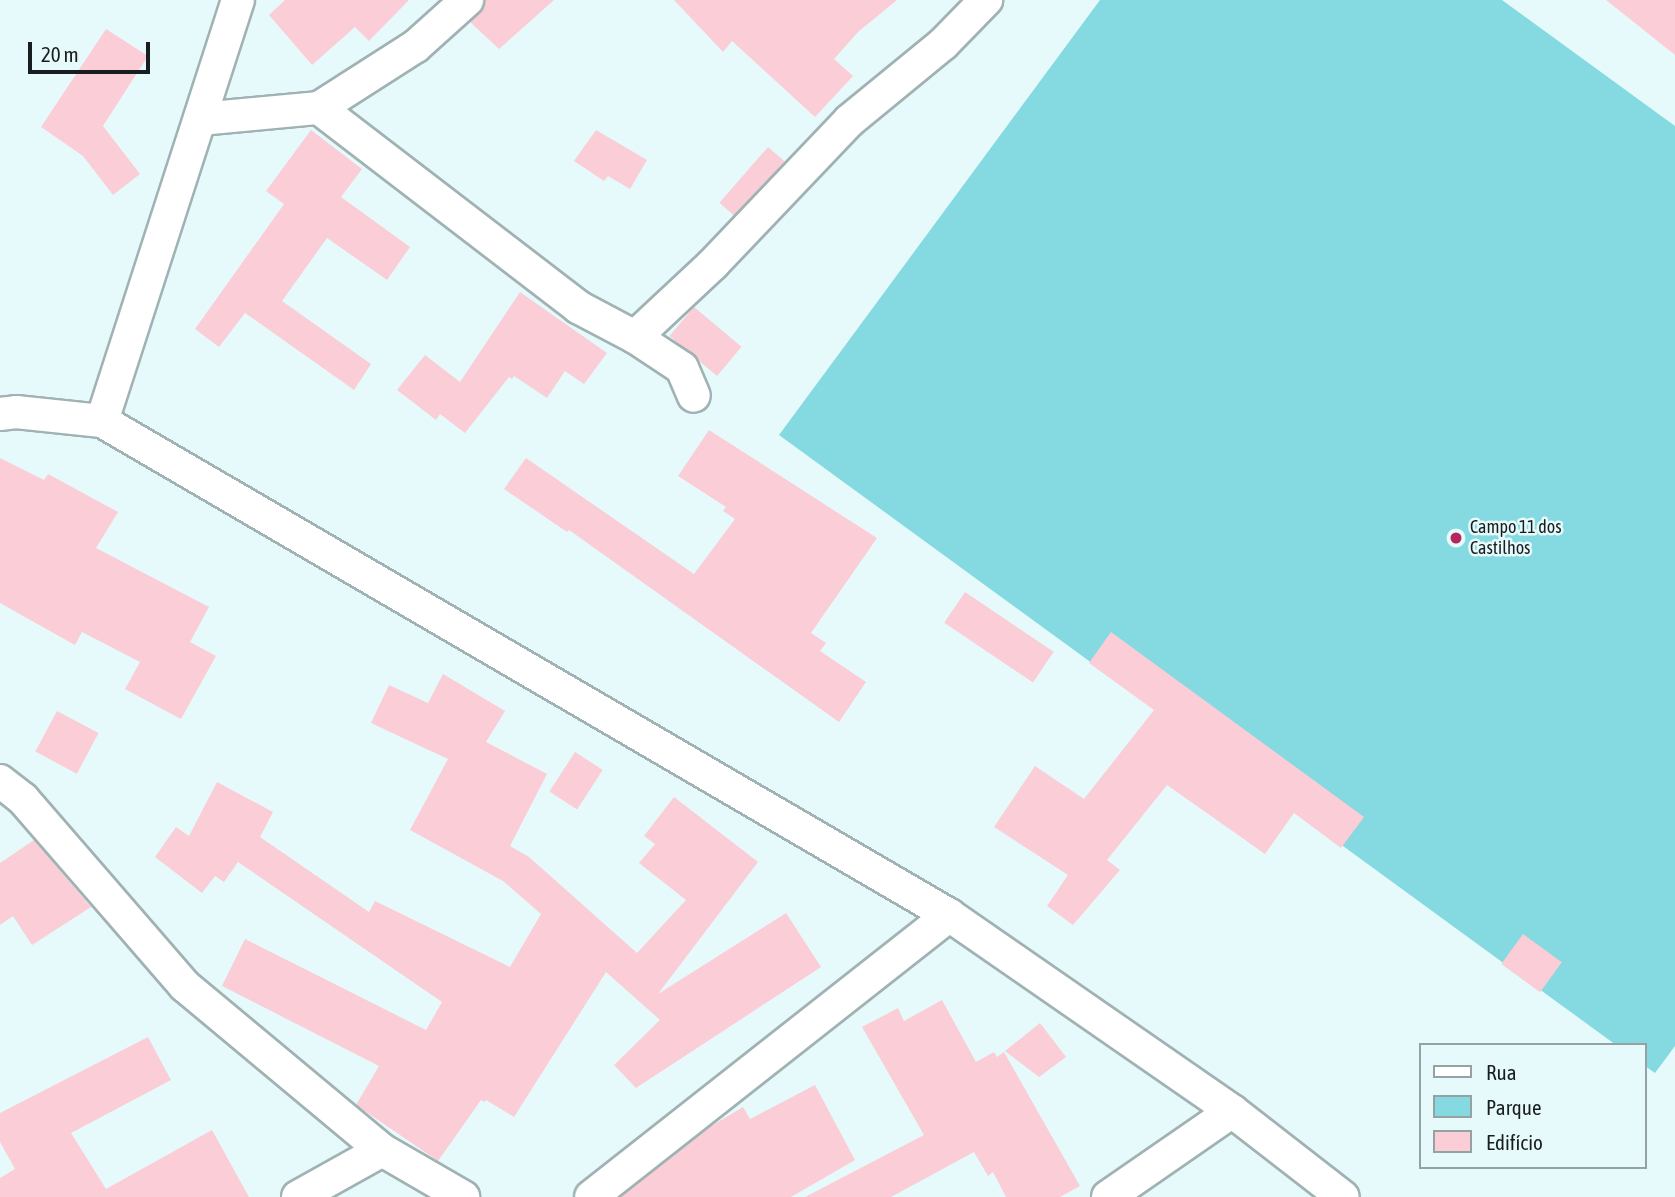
<!DOCTYPE html>
<html>
<head>
<meta charset="utf-8">
<style>
  body { margin:0 }
  #map { position:relative; width:1675px; height:1197px; overflow:hidden; background:#e7fafb; font-family:"Asap Condensed",sans-serif }
  div>[style] { position:absolute }
  .green>* { inset:0; background:#84dae0 }
  .building>* { inset:0; background:#facdd7; transform-origin:0 0 }
  .roads { filter:drop-shadow(2px 0 #a0b2b3) drop-shadow(-2px 0 #a0b2b3) drop-shadow(0 2px #a0b2b3) drop-shadow(0 -2px #a0b2b3) }
  .minor>* { height:32px; margin:-16px; padding:0 16px; transform-origin:16px; border-radius:16px; background:#fff }
  .dots>* { width:19px; height:19px; translate:-50% -50%; box-sizing:border-box; border:4px solid #e7fafb; border-radius:50% }
  span { translate:-50% -50%; white-space:nowrap; text-align:center; line-height:1.15; -webkit-text-stroke:5px #e7fafb; paint-order:stroke }
  .poi-label { font-size:18px; color:#181e1f }
  .left { translate:0 -50%; text-align:left }
  .legend { position:absolute; left:1419px; top:1043px; width:228px; height:126px; box-sizing:border-box; background:#e7fafb; border:2px solid #94a2a3; margin:0; padding:9px 12px; list-style:none; font-size:21px; color:#181e1f }
  .legend li { display:flex; align-items:center; gap:14px; height:35px }
  .legend b { width:35px; border:2px solid #94a2a3 }
  .scale { position:absolute; left:28px; top:42px; width:122px; height:32px; box-sizing:border-box; border:4px solid #181e1f; border-top:0; padding-left:9px; font-size:21px; line-height:24px; white-space:nowrap; color:#181e1f; -webkit-text-stroke:5px #e7fafb; paint-order:stroke }
</style>
</head>
<body>
<div id="map">
  <div class="green">
    <div style="clip-path:polygon(1100px 0,1502px 0,1675px 126px,1675px 1046px,1655px 1073px,1645px 1066px,1645px 1045px,1616px 1045px,779px 435px)"></div>
  </div>
  <div class="building">
    <div style="clip-path:polygon(285px 0,409px 0,369px 41px,355px 27px,312px 65px,269px 15px)"></div>
    <div style="clip-path:polygon(485px 0,554px 0,499px 49px,470px 22px,480px 13px)"></div>
    <div style="clip-path:polygon(674px 0,897px 0,858px 32px,834px 59px,853px 76px,815px 117px,732px 41px,723px 52px)"></div>
    <div style="clip-path:polygon(1606px 0,1675px 0,1675px 55px)"></div>
    <div style="clip-path:polygon(106px 29px,148px 56px,103px 126px,140px 174px,113px 195px,83px 156px,41px 127px)"></div>
    <div style="clip-path:polygon(311px 130px,362px 169px,341px 197px,410px 247px,387px 280px,327px 238px,282px 301px,371px 364px,354px 390px,245px 313px,219px 347px,195px 329px,284px 204px,266px 191px)"></div>
    <div style="clip-path:polygon(596px 130px,647px 160px,630px 189px,608px 176px,604px 181px,574px 161px)"></div>
    <div style="left:768px;top:147px;width:23px;height:74px;rotate:41deg"></div>
    <div style="clip-path:polygon(520px 292px,607px 353px,584px 384px,565px 371px,547px 398px,514px 376px,512px 379px,509px 377px,465px 433px,440px 414px,436px 420px,397px 390px,425px 355px,460px 382px)"></div>
    <div style="left:694px;top:307px;width:62px;height:38px;rotate:40deg"></div>
    <div style="clip-path:polygon(709px 430px,877px 538px,811px 633px,826px 643px,820px 651px,866px 682px,839px 722px,569px 530px,567px 532px,504px 489px,526px 458px,694px 574px,735px 519px,723px 511px,726px 507px,678px 476px)"></div>
    <div style="clip-path:polygon(0 458px,44px 480px,48px 474px,118px 512px,96px 548px,209px 607px,190px 642px,216px 656px,181px 719px,125px 689px,140px 662px,82px 632px,75px 645px,0 603px)"></div>
    <div style="left:965px;top:592px;width:107px;height:37px;rotate:34deg"></div>
    <div style="clip-path:polygon(1111px 632px,1364px 817px,1341px 848px,1294px 813px,1265px 854px,1167px 785px,1107px 860px,1120px 870px,1073px 925px,1047px 906px,1068px 875px,994px 827px,1035px 766px,1084px 799px,1154px 710px,1089px 663px)"></div>
    <div style="clip-path:polygon(443px 674px,505px 711px,486px 742px,547px 774px,510px 846px,529px 857px,637px 953px,686px 900px,639px 863px,655px 844px,644px 836px,674px 797px,758px 862px,658px 994px,786px 913px,821px 967px,636px 1088px,614px 1065px,660px 1020px,606px 972px,514px 1117px,486px 1100px,485px 1102px,481px 1100px,438px 1161px,356px 1105px,379px 1066px,222px 986px,245px 939px,426px 1030px,442px 1002px,238px 862px,224px 882px,215px 876px,202px 893px,155px 857px,176px 827px,189px 836px,217px 782px,273px 812px,260px 837px,369px 912px,375px 901px,510px 967px,541px 914px,503px 881px,410px 830px,448px 759px,371px 723px,389px 685px,428px 703px)"></div>
    <div style="left:57px;top:711px;width:47px;height:46px;rotate:28deg"></div>
    <div style="left:575px;top:752px;width:33px;height:47px;rotate:33deg"></div>
    <div style="clip-path:polygon(34px 840px,91px 907px,32px 945px,13px 916px,0 925px,0 863px)"></div>
    <div style="left:1523px;top:934px;width:48px;height:37px;rotate:36deg"></div>
    <div style="clip-path:polygon(942px 1000px,976px 1062px,994px 1052px,997px 1057px,1004px 1052px,1080px 1186px,1060px 1197px,1006px 1197px,993px 1172px,988px 1176px,974px 1152px,891px 1197px,805px 1197px,924px 1135px,862px 1027px,898px 1008px,904px 1021px)"></div>
    <div style="clip-path:polygon(1040px 1023px,1066px 1057px,1039px 1077px,1005px 1051px)"></div>
    <div style="clip-path:polygon(148px 1037px,171px 1080px,71px 1133px,106px 1189px,212px 1130px,249px 1197px,0 1197px,0 1178px,15px 1169px,0 1142px,0 1113px)"></div>
    <div style="clip-path:polygon(815px 1085px,855px 1160px,791px 1197px,621px 1197px,708px 1128px,743px 1107px,750px 1119px)"></div>
  </div>
  <div class="roads">
    <div class="minor">
      <div style="left:319px;top:108px;width:327px;rotate:37.5deg"></div>
      <div style="left:578px;top:307px;width:64px;rotate:27.8deg"></div>
      <div style="left:635px;top:337px;width:56px;rotate:33.4deg"></div>
      <div style="left:682px;top:368px;width:30px;rotate:67deg"></div>
      <div style="left:200px;top:119px;width:120px;rotate:-5.3deg"></div>
      <div style="left:319px;top:108px;width:115px;rotate:-32.6deg"></div>
      <div style="left:416px;top:46px;width:69px;rotate:-42deg"></div>
      <div style="left:635px;top:337px;width:107px;rotate:-43.1deg"></div>
      <div style="left:713px;top:264px;width:197px;rotate:-46.4deg"></div>
      <div style="left:849px;top:121px;width:122px;rotate:-39.3deg"></div>
      <div style="left:943px;top:44px;width:62px;rotate:-45.7deg"></div>
      <div style="left:0;top:414px;width:16px;rotate:-7deg"></div>
      <div style="left:16px;top:412px;width:86px;rotate:6deg"></div>
      <div style="left:102px;top:421px;width:981px;rotate:30.25deg"></div>
      <div style="left:949px;top:915px;width:344px;rotate:34.7deg"></div>
      <div style="left:1232px;top:1111px;width:140px;rotate:37.8deg"></div>
      <div style="left:102px;top:421px;width:442px;rotate:-72.1deg"></div>
      <div style="left:0;top:781px;width:29px;rotate:38deg"></div>
      <div style="left:23px;top:799px;width:247px;rotate:49.1deg"></div>
      <div style="left:185px;top:986px;width:256px;rotate:39.8deg"></div>
      <div style="left:382px;top:1150px;width:94px;rotate:30.1deg"></div>
      <div style="left:298px;top:1197px;width:96px;rotate:-29.2deg"></div>
      <div style="left:591px;top:1197px;width:456px;rotate:-38.2deg"></div>
      <div style="left:1108px;top:1197px;width:151px;rotate:-34.7deg"></div>
    </div>
  </div>
  <div class="dots">
    <div style="left:1456px;top:538px;background:#b4265d"></div>
  </div>
  <div class="poi-label">
    <span class="left" style="left:1470px;top:538px">Campo 11 dos<br>Castilhos</span>
  </div>
  <ul class="legend">
  <li><b style="height:9px;background:#fff"></b>Rua</li>
  <li><b style="height:19px;background:#84dae0"></b>Parque</li>
  <li><b style="height:19px;background:#facdd7"></b>Edifício</li>
  </ul>
  <div class="scale">20 m</div>
</div>
</body>
</html>
